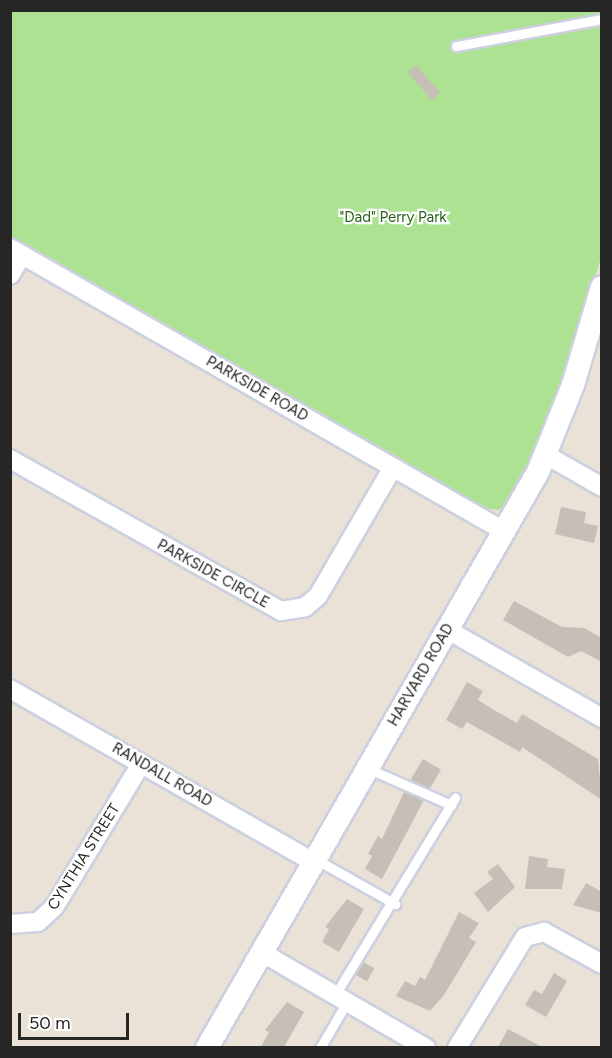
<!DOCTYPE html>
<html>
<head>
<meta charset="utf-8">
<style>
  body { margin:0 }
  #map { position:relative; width:612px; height:1058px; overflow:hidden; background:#eae2d7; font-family:Figtree,sans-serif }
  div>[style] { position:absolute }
  .green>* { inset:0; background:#ade292 }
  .building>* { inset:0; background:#c5bfb7; transform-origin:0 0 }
  .roads { filter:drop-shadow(2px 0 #ccd0e0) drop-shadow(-2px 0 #ccd0e0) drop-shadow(0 2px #ccd0e0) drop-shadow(0 -2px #ccd0e0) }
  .service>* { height:9px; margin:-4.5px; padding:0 4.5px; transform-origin:4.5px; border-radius:4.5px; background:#fff }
  .minor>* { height:18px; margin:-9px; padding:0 9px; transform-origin:9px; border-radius:9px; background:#fff }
  .tertiary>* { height:22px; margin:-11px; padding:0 11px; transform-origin:11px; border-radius:11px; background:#fff }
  span { translate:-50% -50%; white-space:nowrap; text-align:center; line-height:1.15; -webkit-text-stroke:4.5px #fff; paint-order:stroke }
  .park-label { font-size:15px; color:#276218 }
  .street-label { font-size:15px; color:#262626 }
  .frame { position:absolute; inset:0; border:12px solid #262626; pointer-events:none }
  .scale { position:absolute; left:18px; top:1013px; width:111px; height:27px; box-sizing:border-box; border:3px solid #262626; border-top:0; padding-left:8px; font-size:18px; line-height:21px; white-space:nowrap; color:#262626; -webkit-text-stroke:4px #fff; paint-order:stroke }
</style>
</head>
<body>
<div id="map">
  <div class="green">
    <div style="clip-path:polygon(11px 11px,601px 11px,601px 258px,540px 447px,507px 505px,498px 510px,482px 508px,11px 238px)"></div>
  </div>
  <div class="building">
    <div style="left:416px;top:65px;width:37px;height:11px;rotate:49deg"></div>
    <div style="clip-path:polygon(561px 507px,586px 512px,584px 523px,598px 526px,594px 543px,555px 534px)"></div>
    <div style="clip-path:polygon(514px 601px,562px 627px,584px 628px,602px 638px,602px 662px,581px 651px,568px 657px,503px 620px)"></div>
    <div style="clip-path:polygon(467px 682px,483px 691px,478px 700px,494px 710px,517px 723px,522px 714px,598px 759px,602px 800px,522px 747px,520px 752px,467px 722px,462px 729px,446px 720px)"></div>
    <div style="left:423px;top:759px;width:21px;height:24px;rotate:31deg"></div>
    <div style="clip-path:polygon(404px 792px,424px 800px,382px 879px,365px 869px,372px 856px,368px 854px,378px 836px,382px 839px)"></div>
    <div style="clip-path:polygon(529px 856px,548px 859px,547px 867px,565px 869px,562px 889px,525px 889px)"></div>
    <div style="clip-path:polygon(498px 864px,515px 887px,488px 912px,474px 893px,493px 879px,487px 872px)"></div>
    <div style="clip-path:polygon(586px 883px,602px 892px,602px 913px,573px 905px)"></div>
    <div style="clip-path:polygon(347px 899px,364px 909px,339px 952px,322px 942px,329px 929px,325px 927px)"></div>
    <div style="clip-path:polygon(459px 912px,479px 923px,469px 938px,476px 942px,444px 995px,430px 1011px,396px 996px,405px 981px,415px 986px,420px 977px,425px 980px)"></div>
    <div style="left:363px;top:962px;width:13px;height:15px;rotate:29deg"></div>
    <div style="clip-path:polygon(554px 973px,567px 981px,546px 1017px,525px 1005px,534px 990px,542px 994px)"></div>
    <div style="clip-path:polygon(287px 1002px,304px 1012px,284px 1047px,261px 1047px,269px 1032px,265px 1030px)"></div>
    <div style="clip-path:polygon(508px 1029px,542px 1047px,498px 1047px)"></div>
  </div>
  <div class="roads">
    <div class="service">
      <div style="left:456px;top:46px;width:148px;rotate:-10.5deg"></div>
      <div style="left:369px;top:769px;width:90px;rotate:23.7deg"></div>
      <div style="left:317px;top:860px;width:90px;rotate:29.4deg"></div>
      <div style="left:335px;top:995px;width:231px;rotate:-58.7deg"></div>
      <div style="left:320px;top:1048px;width:53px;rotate:-59.6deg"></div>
    </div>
    <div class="minor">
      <div style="left:10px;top:248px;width:569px;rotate:29.81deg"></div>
      <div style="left:10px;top:275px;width:23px;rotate:-59deg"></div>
      <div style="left:546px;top:455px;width:64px;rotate:29.7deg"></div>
      <div style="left:10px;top:459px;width:311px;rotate:29.3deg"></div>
      <div style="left:281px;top:611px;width:24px;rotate:-9deg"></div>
      <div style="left:305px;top:607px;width:17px;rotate:-40deg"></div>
      <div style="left:318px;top:596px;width:149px;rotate:-59.8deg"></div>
      <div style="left:446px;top:629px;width:180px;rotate:29.7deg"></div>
      <div style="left:10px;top:689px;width:349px;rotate:29.7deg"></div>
      <div style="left:10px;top:924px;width:28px;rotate:-4deg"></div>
      <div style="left:38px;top:922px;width:23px;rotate:-43deg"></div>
      <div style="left:55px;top:906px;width:166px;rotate:-58.8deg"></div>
      <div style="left:261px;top:952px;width:191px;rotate:30.2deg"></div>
      <div style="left:457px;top:1048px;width:130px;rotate:-58.5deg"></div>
      <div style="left:525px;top:937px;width:20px;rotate:-15deg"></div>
      <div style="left:544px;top:932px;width:66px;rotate:28.9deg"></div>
    </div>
    <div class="tertiary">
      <div style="left:207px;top:1048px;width:664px;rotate:-60.12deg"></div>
      <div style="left:538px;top:472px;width:94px;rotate:-68.1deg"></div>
      <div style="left:573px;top:385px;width:102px;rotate:-73.5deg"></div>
    </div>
  </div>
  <div class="park-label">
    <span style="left:393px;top:218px">"Dad" Perry Park</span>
  </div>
  <div class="street-label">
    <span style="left:257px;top:389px;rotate:30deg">PARKSIDE ROAD</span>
    <span style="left:213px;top:574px;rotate:29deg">PARKSIDE CIRCLE</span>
    <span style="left:421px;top:675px;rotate:-60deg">HARVARD ROAD</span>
    <span style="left:162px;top:775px;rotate:30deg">RANDALL ROAD</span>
    <span style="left:84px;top:857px;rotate:-58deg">CYNTHIA STREET</span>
  </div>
  <div class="frame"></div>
  <div class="scale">50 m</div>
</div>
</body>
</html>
